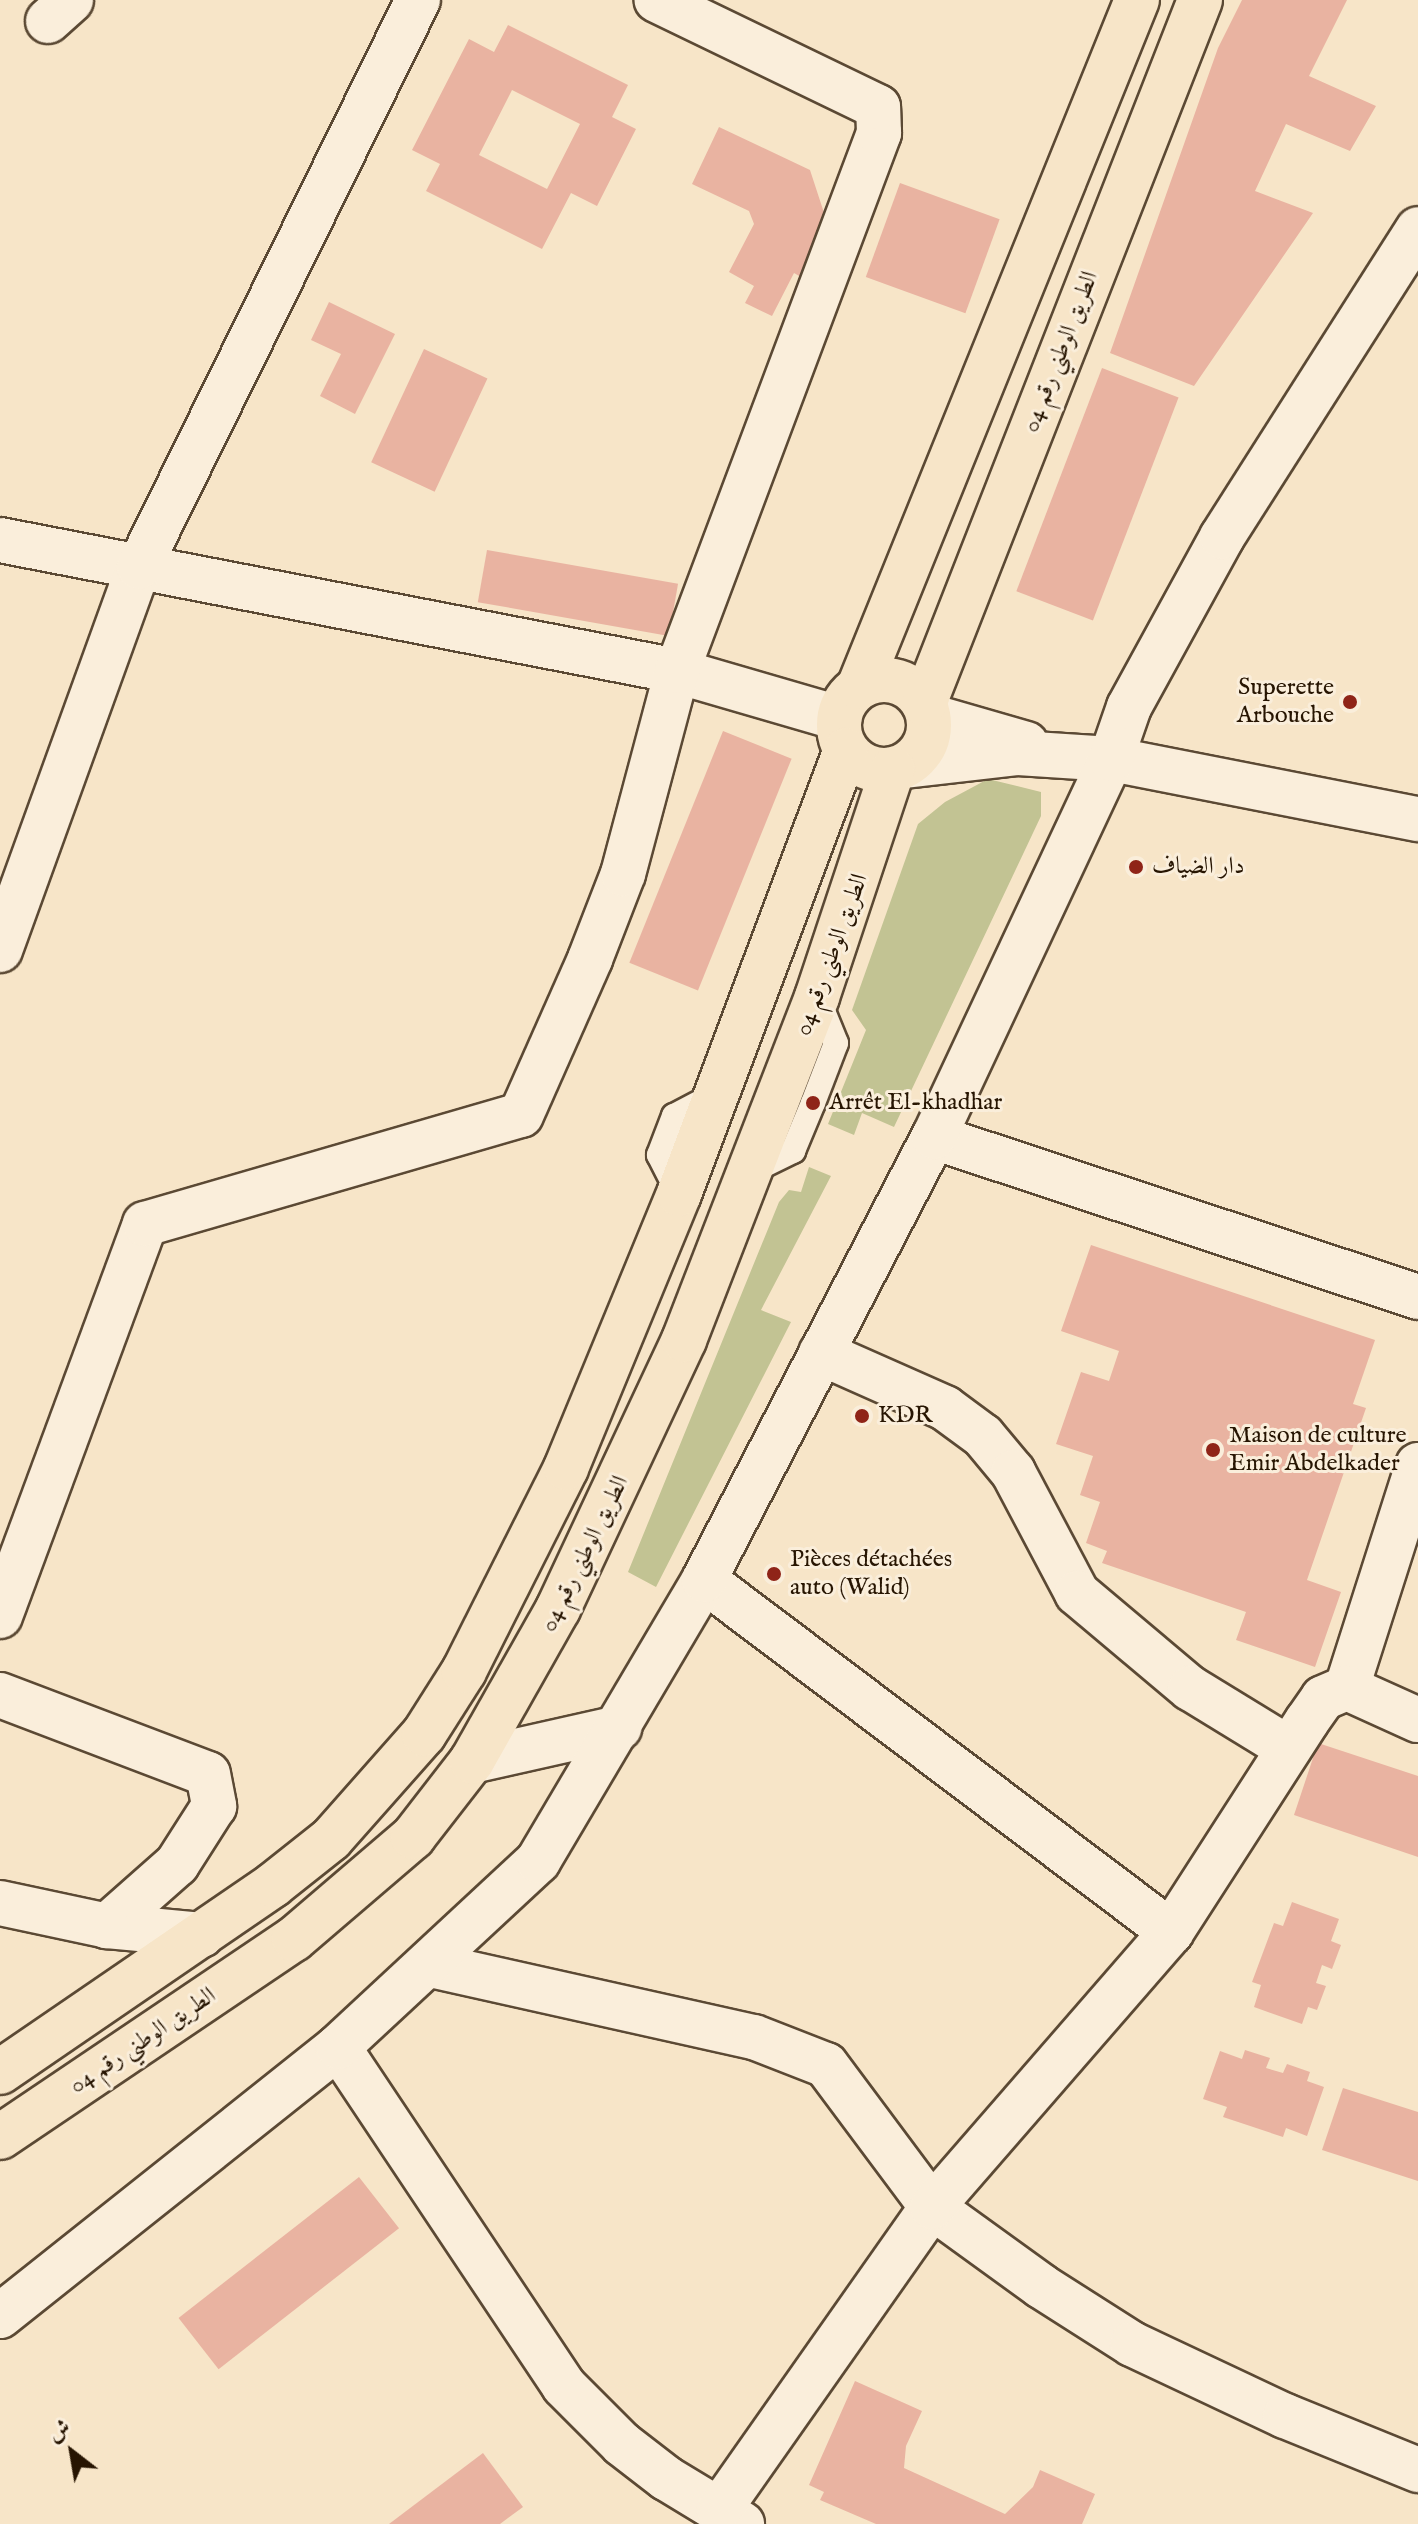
<!DOCTYPE html>
<html>
<head>
<meta charset="utf-8">
<style>
  body { margin:0 }
  #map { position:relative; width:1418px; height:2524px; overflow:hidden; background:#f7e5c8; font-family:"IM FELL English",Amiri,serif }
  div>[style] { position:absolute }
  .green>* { inset:0; background:#c2c393 }
  .building>* { inset:0; background:#e9b3a1; transform-origin:0 0 }
  .roads { filter:drop-shadow(2px 0 #5b4934) drop-shadow(-2px 0 #5b4934) drop-shadow(0 2px #5b4934) drop-shadow(0 -2px #5b4934) }
  .lane>* { height:24px; margin:-12px; padding:0 12px; transform-origin:12px; border-radius:12px; background:#faeedb }
  .street>* { height:44px; margin:-22px; padding:0 22px; transform-origin:22px; border-radius:22px; background:#faeedb }
  .highway>* { height:44px; margin:-22px; padding:0 22px; transform-origin:22px; border-radius:22px; background:#f7e5c8 }
  .highway>.ring { margin:-22px; padding:0; box-sizing:content-box; background:none; border:44px solid #f7e5c8; border-radius:50% }
  .dots>* { width:22px; height:22px; translate:-50% -50%; box-sizing:border-box; border:4px solid #faeedb; border-radius:50% }
  span { translate:-50% -50%; white-space:nowrap; text-align:center; line-height:1.15; -webkit-text-stroke:6px #faeedb; paint-order:stroke }
  .street-label { font-size:24px; color:#271502 }
  .poi-label { font-size:24px; color:#271502 }
  .right { translate:-100% -50%; text-align:right }
  .left { translate:0 -50%; text-align:left }
  .north { position:absolute; left:32px; top:2412px; width:80px; height:80px; -webkit-text-stroke:6px #faeedb; paint-order:stroke; rotate:329deg; font-size:22px; font-weight:700; line-height:32px; text-align:center; color:#271502 }
  .north::after { content:''; display:block; margin:auto; width:28px; height:36px; background:#271502; clip-path:polygon(50% 0,100% 100%,50% 72%,0 100%) }
</style>
</head>
<body>
<div id="map">
  <div class="green">
    <div style="clip-path:polygon(988px 779px,1041px 792px,1041px 816px,894px 1127px,862px 1113px,854px 1135px,828px 1124px,866px 1030px,852px 1010px,918px 824px,945px 802px)"></div>
    <div style="clip-path:polygon(809px 1167px,831px 1176px,761px 1310px,791px 1322px,656px 1587px,628px 1572px,779px 1202px,789px 1190px,801px 1192px)"></div>
  </div>
  <div class="building">
    <div style="clip-path:polygon(1242px 0,1347px 0,1309px 76px,1376px 106px,1350px 151px,1286px 124px,1255px 191px,1313px 213px,1194px 386px,1110px 353px,1218px 48px)"></div>
    <div style="clip-path:polygon(evenodd,508px 25px,628px 85px,612px 117px,636px 129px,597px 206px,571px 193px,542px 249px,426px 191px,440px 164px,412px 150px,469px 39px,494px 52px,508px 25px,512px 90px,580px 124px,547px 189px,479px 155px,512px 90px)"></div>
    <div style="clip-path:polygon(719px 127px,810px 170px,828px 225px,801px 277px,794px 273px,772px 316px,745px 303px,754px 286px,729px 272px,754px 224px,749px 211px,692px 184px)"></div>
    <div style="left:900px;top:183px;width:106px;height:100px;rotate:20deg"></div>
    <div style="clip-path:polygon(329px 302px,395px 334px,355px 414px,320px 396px,341px 354px,311px 340px)"></div>
    <div style="left:424px;top:349px;width:70px;height:125px;rotate:25deg"></div>
    <div style="left:1102px;top:368px;width:82px;height:239px;rotate:21deg"></div>
    <div style="left:487px;top:550px;width:194px;height:53px;rotate:10deg"></div>
    <div style="left:723px;top:731px;width:74px;height:250px;rotate:22deg"></div>
    <div style="clip-path:polygon(1091px 1245px,1375px 1340px,1353px 1404px,1366px 1408px,1307px 1580px,1341px 1592px,1315px 1667px,1236px 1640px,1246px 1612px,1102px 1563px,1107px 1551px,1086px 1543px,1100px 1502px,1080px 1495px,1093px 1456px,1056px 1444px,1081px 1372px,1109px 1381px,1119px 1351px,1061px 1331px)"></div>
    <div style="clip-path:polygon(1318px 1743px,1418px 1776px,1418px 1857px,1294px 1815px)"></div>
    <div style="clip-path:polygon(1292px 1902px,1339px 1919px,1331px 1941px,1341px 1945px,1332px 1969px,1322px 1965px,1316px 1983px,1326px 1986px,1317px 2010px,1308px 2007px,1302px 2024px,1254px 2007px,1261px 1985px,1252px 1982px,1274px 1923px,1283px 1926px)"></div>
    <div style="clip-path:polygon(1245px 2050px,1270px 2058px,1266px 2068px,1283px 2073px,1287px 2064px,1310px 2072px,1307px 2081px,1324px 2087px,1307px 2136px,1286px 2128px,1283px 2137px,1223px 2117px,1227px 2107px,1203px 2099px,1220px 2051px,1242px 2059px)"></div>
    <div style="clip-path:polygon(1343px 2088px,1418px 2112px,1418px 2181px,1322px 2150px)"></div>
    <div style="left:359px;top:2177px;width:65px;height:229px;rotate:52deg"></div>
    <div style="clip-path:polygon(855px 2381px,922px 2411px,906px 2446px,904px 2468px,1005px 2514px,1033px 2487px,1040px 2470px,1095px 2494px,1082px 2524px,876px 2524px,820px 2500px,824px 2492px,809px 2485px)"></div>
    <div style="clip-path:polygon(483px 2453px,523px 2507px,500px 2524px,389px 2524px)"></div>
  </div>
  <div class="roads">
    <div class="lane">
      <div style="left:752px;top:1171px;width:46px;rotate:-26deg"></div>
      <div style="left:793px;top:1151px;width:52px;rotate:-67.4deg"></div>
      <div style="left:813px;top:1103px;width:64px;rotate:-69deg"></div>
      <div style="left:836px;top:1043px;width:48px;rotate:-112.2deg"></div>
      <div style="left:679px;top:1194px;width:44px;rotate:-117.1deg"></div>
      <div style="left:659px;top:1155px;width:42px;rotate:-69deg"></div>
      <div style="left:674px;top:1116px;width:45px;rotate:-27.7deg"></div>
    </div>
    <div class="street">
      <div style="left:48px;top:21px;width:31px;rotate:-42deg"></div>
      <div style="left:0;top:540px;width:690px;rotate:10.95deg"></div>
      <div style="left:677px;top:671px;width:169px;rotate:16.2deg"></div>
      <div style="left:929px;top:716px;width:101px;rotate:16.1deg"></div>
      <div style="left:905px;top:766px;width:114px;rotate:-6.6deg"></div>
      <div style="left:1018px;top:753px;width:93px;rotate:3.7deg"></div>
      <div style="left:1111px;top:759px;width:313px;rotate:11.1deg"></div>
      <div style="left:0;top:950px;width:407px;rotate:-70.1deg"></div>
      <div style="left:139px;top:567px;width:632px;rotate:-63.8deg"></div>
      <div style="left:934px;top:1137px;width:510px;rotate:18.29deg"></div>
      <div style="left:821px;top:1353px;width:136px;rotate:23.9deg"></div>
      <div style="left:945px;top:1408px;width:47px;rotate:36.4deg"></div>
      <div style="left:983px;top:1436px;width:47px;rotate:50.2deg"></div>
      <div style="left:1013px;top:1472px;width:137px;rotate:62.1deg"></div>
      <div style="left:1077px;top:1593px;width:148px;rotate:40.1deg"></div>
      <div style="left:1190px;top:1688px;width:115px;rotate:31.5deg"></div>
      <div style="left:1418px;top:1465px;width:234px;rotate:107.7deg"></div>
      <div style="left:1347px;top:1688px;width:78px;rotate:24.3deg"></div>
      <div style="left:704px;top:1580px;width:585px;rotate:37.01deg"></div>
      <div style="left:0;top:1616px;width:418px;rotate:-69.7deg"></div>
      <div style="left:145px;top:1224px;width:391px;rotate:-16.2deg"></div>
      <div style="left:521px;top:1115px;width:171px;rotate:-66.1deg"></div>
      <div style="left:590px;top:959px;width:91px;rotate:-68.8deg"></div>
      <div style="left:623px;top:874px;width:210px;rotate:-75.1deg"></div>
      <div style="left:677px;top:671px;width:575px;rotate:-69.42deg"></div>
      <div style="left:879px;top:133px;width:26px;rotate:-92deg"></div>
      <div style="left:878px;top:107px;width:246px;rotate:-154.2deg"></div>
      <div style="left:0;top:1695px;width:222px;rotate:20.8deg"></div>
      <div style="left:208px;top:1774px;width:33px;rotate:79deg"></div>
      <div style="left:214px;top:1806px;width:69px;rotate:122.5deg"></div>
      <div style="left:177px;top:1864px;width:94px;rotate:138.5deg"></div>
      <div style="left:107px;top:1926px;width:95px;rotate:5.4deg"></div>
      <div style="left:472px;top:1761px;width:151px;rotate:-12.7deg"></div>
      <div style="left:0;top:1903px;width:109px;rotate:12.1deg"></div>
      <div style="left:431px;top:1965px;width:331px;rotate:12.6deg"></div>
      <div style="left:754px;top:2037px;width:77px;rotate:21.3deg"></div>
      <div style="left:826px;top:2065px;width:177px;rotate:53.3deg"></div>
      <div style="left:932px;top:2207px;width:135px;rotate:35.9deg"></div>
      <div style="left:1041px;top:2286px;width:108px;rotate:32.5deg"></div>
      <div style="left:1132px;top:2344px;width:169px;rotate:25.2deg"></div>
      <div style="left:1285px;top:2416px;width:144px;rotate:22.1deg"></div>
      <div style="left:338px;top:2047px;width:407px;rotate:56.3deg"></div>
      <div style="left:564px;top:2386px;width:82px;rotate:45deg"></div>
      <div style="left:622px;top:2444px;width:56px;rotate:37.7deg"></div>
      <div style="left:666px;top:2478px;width:89px;rotate:31.2deg"></div>
      <div style="left:0;top:2316px;width:432px;rotate:-38.5deg"></div>
      <div style="left:338px;top:2047px;width:273px;rotate:-42.9deg"></div>
      <div style="left:538px;top:1861px;width:326px;rotate:-59.4deg"></div>
      <div style="left:704px;top:1580px;width:499px;rotate:-62.6deg"></div>
      <div style="left:934px;top:1137px;width:417px;rotate:-64.9deg"></div>
      <div style="left:1111px;top:759px;width:55px;rotate:-70.9deg"></div>
      <div style="left:1129px;top:707px;width:194px;rotate:-61.3deg"></div>
      <div style="left:1222px;top:537px;width:365px;rotate:-57.5deg"></div>
      <div style="left:719px;top:2510px;width:370px;rotate:-54.9deg"></div>
      <div style="left:932px;top:2207px;width:364px;rotate:-49deg"></div>
      <div style="left:1171px;top:1932px;width:251px;rotate:-57.2deg"></div>
      <div style="left:1307px;top:1721px;width:28px;rotate:-55deg"></div>
      <div style="left:1323px;top:1698px;width:26px;rotate:-23deg"></div>
    </div>
    <div class="highway">
      <div class="ring" style="left:839px;top:680px;width:46px;height:46px"></div>
      <div style="left:859px;top:687px;width:741px;rotate:-67.97deg"></div>
      <div style="left:924px;top:704px;width:756px;rotate:-68.59deg"></div>
      <div style="left:0;top:2072px;width:331px;rotate:-34.4deg"></div>
      <div style="left:273px;top:1885px;width:74px;rotate:-38.4deg"></div>
      <div style="left:331px;top:1839px;width:140px;rotate:-48.5deg"></div>
      <div style="left:424px;top:1734px;width:75px;rotate:-57.6deg"></div>
      <div style="left:464px;top:1671px;width:227px;rotate:-63.3deg"></div>
      <div style="left:566px;top:1468px;width:296px;rotate:-67.6deg"></div>
      <div style="left:679px;top:1194px;width:474px;rotate:-69.4deg"></div>
      <div style="left:0;top:2137px;width:354px;rotate:-34deg"></div>
      <div style="left:294px;top:1939px;width:157px;rotate:-40.6deg"></div>
      <div style="left:413px;top:1837px;width:96px;rotate:-52.2deg"></div>
      <div style="left:472px;top:1761px;width:175px;rotate:-60.5deg"></div>
      <div style="left:558px;top:1609px;width:297px;rotate:-64.9deg"></div>
      <div style="left:684px;top:1340px;width:368px;rotate:-68.8deg"></div>
      <div style="left:817px;top:997px;width:240px;rotate:-71.6deg"></div>
    </div>
  </div>
  <div class="dots">
    <div style="left:1350px;top:702px;background:#8f2418"></div>
    <div style="left:1136px;top:867px;background:#8f2418"></div>
    <div style="left:813px;top:1103px;background:#8f2418"></div>
    <div style="left:862px;top:1416px;background:#8f2418"></div>
    <div style="left:1213px;top:1450px;background:#8f2418"></div>
    <div style="left:774px;top:1574px;background:#8f2418"></div>
  </div>
  <div class="street-label">
    <span style="left:1061px;top:352px;rotate:-69deg">الطريق الوطني رقم 04</span>
    <span style="left:832px;top:955px;rotate:-70deg">الطريق الوطني رقم 04</span>
    <span style="left:585px;top:1554px;rotate:-64deg">الطريق الوطني رقم 04</span>
    <span style="left:143px;top:2041px;rotate:-34deg">الطريق الوطني رقم 04</span>
  </div>
  <div class="poi-label">
    <span class="right" style="left:1334px;top:702px">Superette<br>Arbouche</span>
    <span class="left" style="left:1152px;top:867px">دار الضياف</span>
    <span class="left" style="left:829px;top:1103px">Arrêt El-khadhar</span>
    <span class="left" style="left:878px;top:1416px">KDR</span>
    <span class="left" style="left:1229px;top:1450px">Maison de culture<br>Emir Abdelkader</span>
    <span class="left" style="left:790px;top:1574px">Pièces détachées<br>auto (Walid)</span>
  </div>
  <div class="north">ش</div>
</div>
</body>
</html>
